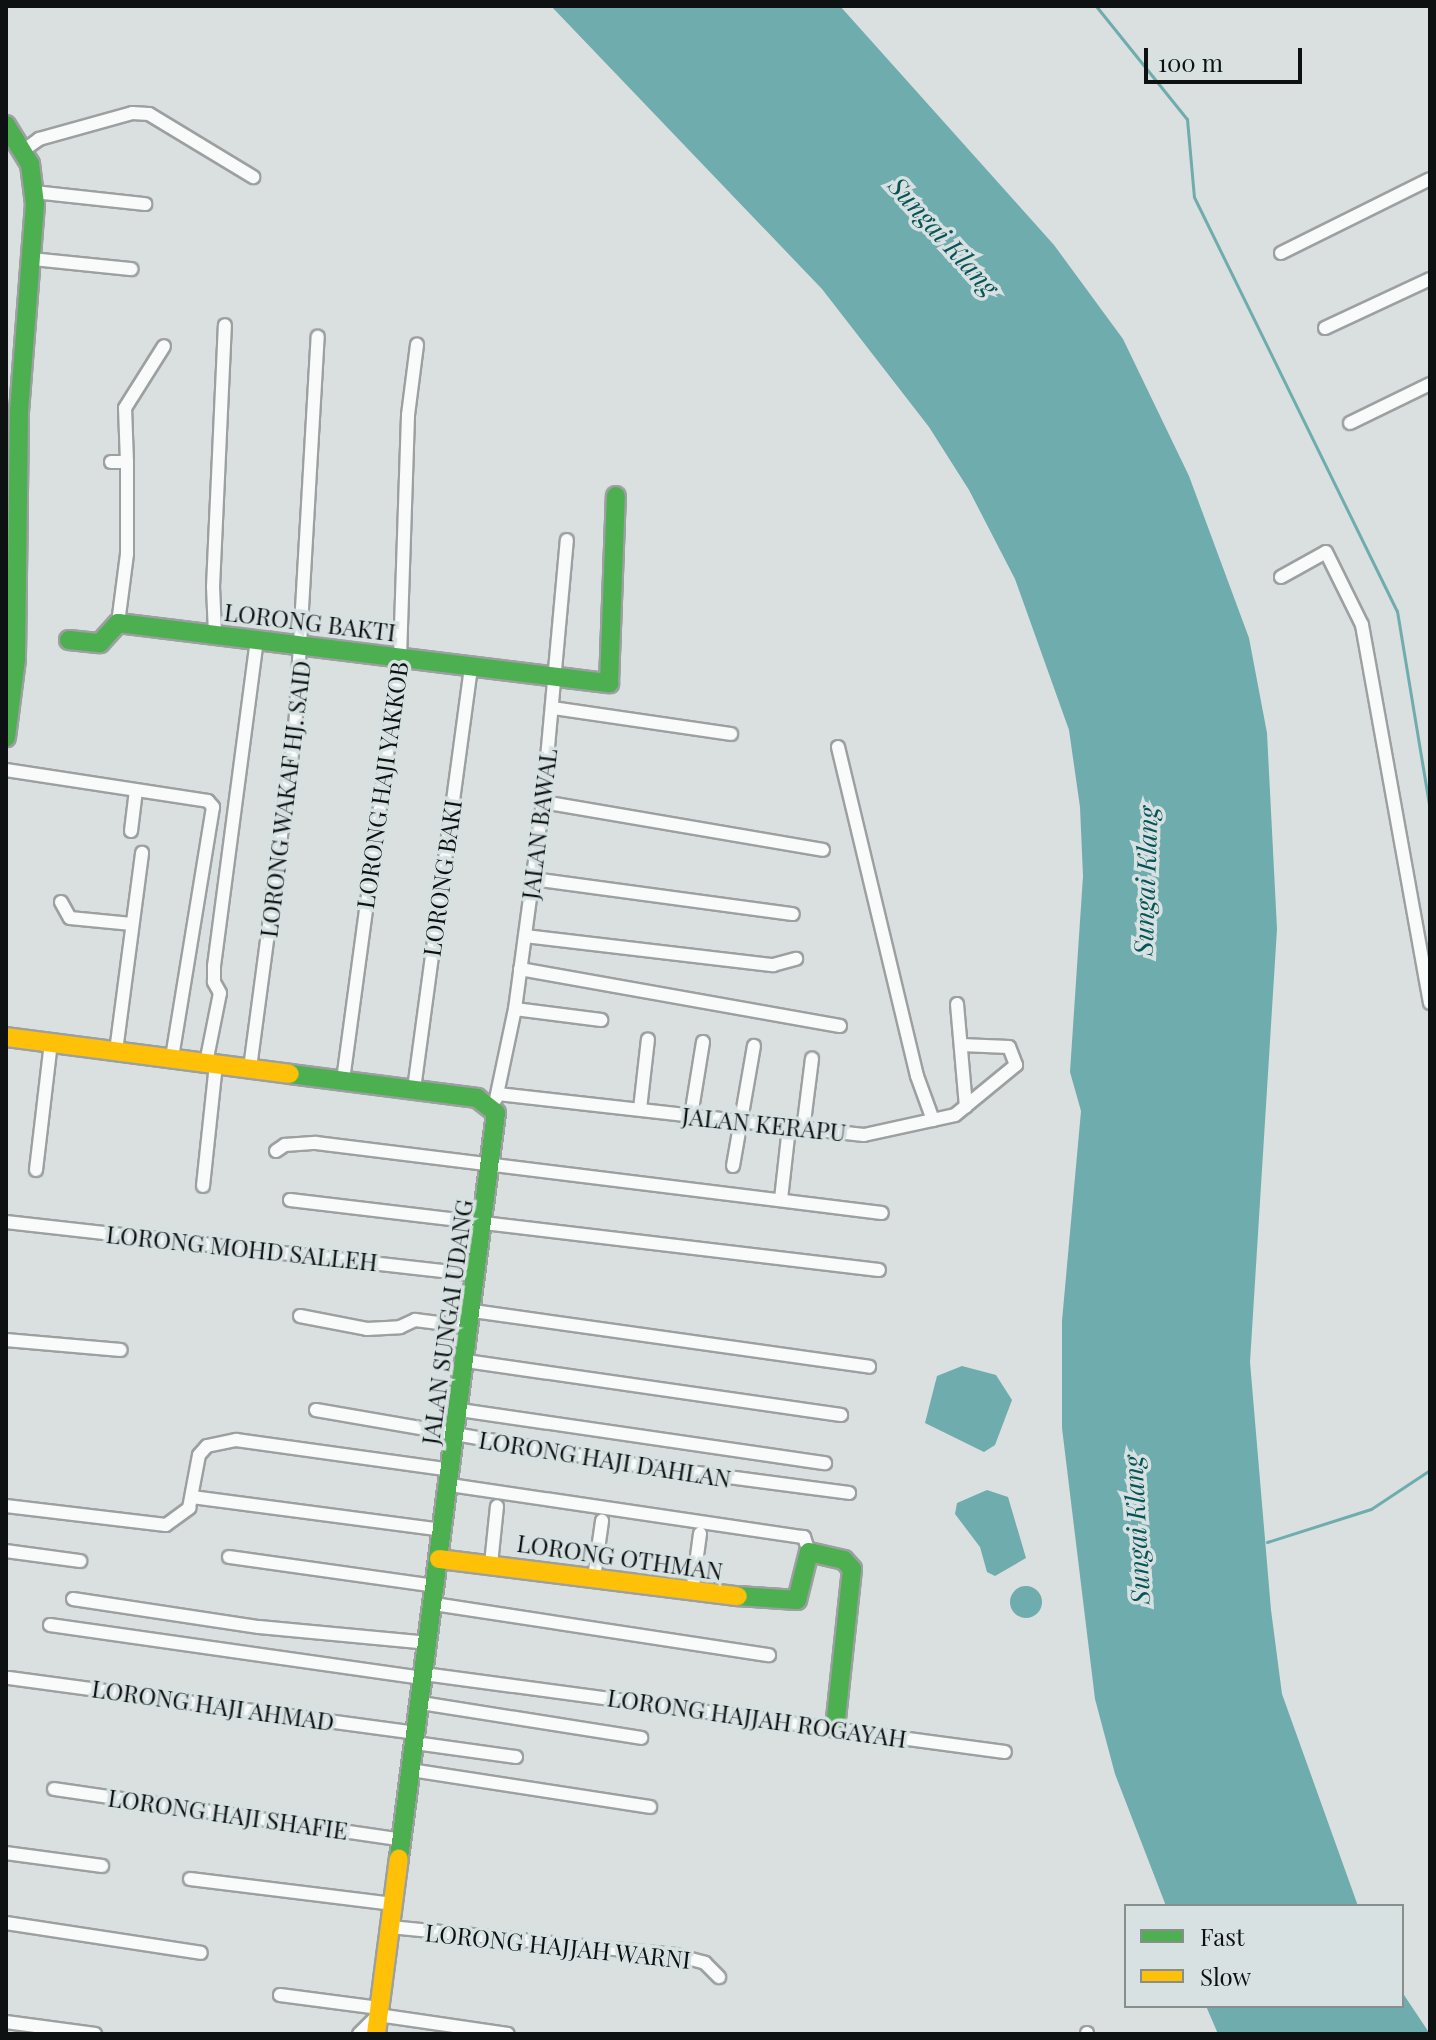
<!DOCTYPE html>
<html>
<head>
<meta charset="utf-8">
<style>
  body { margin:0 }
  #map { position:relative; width:1436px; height:2040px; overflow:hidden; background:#dadfdf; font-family:"Playfair Display",serif }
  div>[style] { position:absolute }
  .water>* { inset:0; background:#6facae }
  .round { border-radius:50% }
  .stream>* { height:3px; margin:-1.5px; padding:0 1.5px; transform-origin:1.5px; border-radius:1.5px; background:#6facae }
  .roads { filter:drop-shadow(2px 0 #9ca0a0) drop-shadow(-2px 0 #9ca0a0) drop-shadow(0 2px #9ca0a0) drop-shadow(0 -2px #9ca0a0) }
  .street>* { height:12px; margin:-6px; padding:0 6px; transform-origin:6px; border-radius:6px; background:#f9fafa }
  .fast>* { height:18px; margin:-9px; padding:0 9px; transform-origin:9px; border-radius:9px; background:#4caf50 }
  .slow>* { height:18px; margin:-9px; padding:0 9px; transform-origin:9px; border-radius:9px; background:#ffc107 }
  span { translate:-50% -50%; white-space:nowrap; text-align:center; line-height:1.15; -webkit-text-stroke:7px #d7e1e2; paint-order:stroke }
  .street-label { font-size:24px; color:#0e1111 }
  .water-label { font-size:26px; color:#075457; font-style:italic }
  .frame { position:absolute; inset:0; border:8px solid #0e1111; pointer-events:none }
  .legend { position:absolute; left:1124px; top:1904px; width:280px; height:104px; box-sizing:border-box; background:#d7e1e2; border:2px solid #878e8e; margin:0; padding:10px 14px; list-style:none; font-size:24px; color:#0e1111 }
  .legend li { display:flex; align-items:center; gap:16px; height:40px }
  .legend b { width:40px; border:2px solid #878e8e }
  .scale { position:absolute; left:1144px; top:48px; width:158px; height:36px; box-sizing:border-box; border:4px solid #0e1111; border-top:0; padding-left:10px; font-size:24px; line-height:28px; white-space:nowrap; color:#0e1111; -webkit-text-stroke:6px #d7e1e2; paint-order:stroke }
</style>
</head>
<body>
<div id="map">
  <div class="water">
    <div style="clip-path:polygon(551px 6px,840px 6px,1054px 245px,1123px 339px,1189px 476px,1249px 638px,1267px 733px,1277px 929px,1250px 1362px,1271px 1610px,1282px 1694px,1358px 1906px,1166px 1906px,1115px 1774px,1095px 1699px,1062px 1428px,1062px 1321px,1081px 1111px,1070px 1072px,1083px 876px,1080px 807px,1069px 730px,1015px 579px,969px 490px,929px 427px,822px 289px)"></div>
    <div style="clip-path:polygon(962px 1366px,996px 1375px,1012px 1400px,995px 1445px,984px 1452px,925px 1423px,937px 1376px)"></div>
    <div style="clip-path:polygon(987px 1490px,1008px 1497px,1026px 1558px,995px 1576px,987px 1572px,980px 1547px,955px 1514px,957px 1503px)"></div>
    <div class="round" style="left:1010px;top:1586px;width:32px;height:32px"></div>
    <div style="clip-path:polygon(1402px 1992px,1430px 2034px,1218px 2034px,1206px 2006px,1402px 2006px)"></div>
  </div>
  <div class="stream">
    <div style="left:1096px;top:6px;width:145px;rotate:51.2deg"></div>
    <div style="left:1187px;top:119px;width:78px;rotate:84.9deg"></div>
    <div style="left:1194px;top:197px;width:461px;rotate:63.9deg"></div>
    <div style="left:1397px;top:611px;width:202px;rotate:80.6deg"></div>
    <div style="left:1267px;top:1542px;width:109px;rotate:-17.6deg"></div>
    <div style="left:1371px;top:1509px;width:71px;rotate:-33.5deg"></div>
  </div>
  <div class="roads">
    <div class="street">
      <div style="left:24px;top:150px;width:19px;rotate:-36deg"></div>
      <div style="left:39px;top:139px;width:97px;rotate:-15.6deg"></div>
      <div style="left:132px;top:113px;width:17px;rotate:3deg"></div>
      <div style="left:149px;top:114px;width:122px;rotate:31.2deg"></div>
      <div style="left:34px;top:192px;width:112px;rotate:6.2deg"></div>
      <div style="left:1281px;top:253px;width:166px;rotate:-26.4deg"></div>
      <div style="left:32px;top:259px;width:100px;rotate:5.8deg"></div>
      <div style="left:1325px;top:328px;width:116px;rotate:-25deg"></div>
      <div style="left:1350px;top:423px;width:89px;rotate:-26deg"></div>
      <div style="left:111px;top:462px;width:16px"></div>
      <div style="left:127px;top:462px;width:92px;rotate:90deg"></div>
      <div style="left:127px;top:554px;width:70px;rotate:97.4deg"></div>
      <div style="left:127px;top:462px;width:54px;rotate:-92.1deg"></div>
      <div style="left:125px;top:408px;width:73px;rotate:-57.8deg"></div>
      <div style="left:1281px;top:577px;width:51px;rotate:-29.1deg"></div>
      <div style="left:1326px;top:552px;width:81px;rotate:63.7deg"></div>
      <div style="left:1362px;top:625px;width:384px;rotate:79.8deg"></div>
      <div style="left:215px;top:634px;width:47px;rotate:-92.4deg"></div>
      <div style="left:213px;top:587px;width:262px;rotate:-87.4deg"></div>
      <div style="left:553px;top:708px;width:180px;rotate:8.3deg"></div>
      <div style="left:838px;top:747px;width:338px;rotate:76.5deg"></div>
      <div style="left:917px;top:1076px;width:47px;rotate:70deg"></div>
      <div style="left:6px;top:770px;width:204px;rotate:8.7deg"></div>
      <div style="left:208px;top:801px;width:8px;rotate:50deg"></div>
      <div style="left:213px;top:807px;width:254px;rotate:99.3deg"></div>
      <div style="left:543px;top:802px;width:284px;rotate:9.7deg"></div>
      <div style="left:131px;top:831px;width:38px;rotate:-83deg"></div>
      <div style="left:533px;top:879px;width:262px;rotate:7.7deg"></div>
      <div style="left:61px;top:902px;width:18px;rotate:61deg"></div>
      <div style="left:70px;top:918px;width:62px;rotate:5.5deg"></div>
      <div style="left:525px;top:936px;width:250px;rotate:6.7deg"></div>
      <div style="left:773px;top:965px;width:24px;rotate:-15deg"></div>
      <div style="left:520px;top:969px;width:325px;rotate:10.1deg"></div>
      <div style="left:957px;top:1004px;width:103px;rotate:85deg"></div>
      <div style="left:515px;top:1009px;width:87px;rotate:7.3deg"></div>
      <div style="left:116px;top:1051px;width:200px;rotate:-82.5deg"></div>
      <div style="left:206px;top:1063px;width:71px;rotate:-78.7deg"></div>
      <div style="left:220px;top:993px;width:13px;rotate:-119deg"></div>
      <div style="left:214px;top:982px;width:16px;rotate:-90deg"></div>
      <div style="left:214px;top:966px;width:331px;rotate:-82.5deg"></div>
      <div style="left:250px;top:1068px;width:341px;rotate:-82.4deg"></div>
      <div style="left:295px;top:730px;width:394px;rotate:-86.7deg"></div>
      <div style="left:343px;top:1080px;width:427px;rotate:-82.3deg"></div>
      <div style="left:400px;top:657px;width:242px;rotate:-88.1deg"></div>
      <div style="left:408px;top:415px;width:71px;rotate:-82.7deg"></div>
      <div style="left:414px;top:1089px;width:425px;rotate:-82.3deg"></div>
      <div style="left:498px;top:1094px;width:368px;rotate:6.4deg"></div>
      <div style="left:864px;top:1135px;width:93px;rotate:-12.4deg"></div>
      <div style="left:955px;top:1115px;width:79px;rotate:-39.3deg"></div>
      <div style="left:1016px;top:1065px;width:19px;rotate:-111deg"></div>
      <div style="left:1009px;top:1047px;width:48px;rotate:-177.6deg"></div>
      <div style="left:496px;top:1099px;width:92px;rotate:-78.1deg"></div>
      <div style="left:515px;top:1009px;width:209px;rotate:-82.3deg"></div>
      <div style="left:543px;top:802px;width:263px;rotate:-84.8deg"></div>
      <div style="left:640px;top:1109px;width:70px;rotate:-83.5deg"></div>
      <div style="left:691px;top:1116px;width:75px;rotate:-80.8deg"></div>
      <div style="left:803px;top:1130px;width:72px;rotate:-82.8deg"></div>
      <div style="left:276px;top:1151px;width:11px;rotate:-34deg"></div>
      <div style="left:285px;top:1145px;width:31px;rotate:-4deg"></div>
      <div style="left:316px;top:1143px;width:570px;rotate:7.05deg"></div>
      <div style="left:733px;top:1166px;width:122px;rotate:-80.1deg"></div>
      <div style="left:36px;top:1170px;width:128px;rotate:-83.3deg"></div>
      <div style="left:203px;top:1186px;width:123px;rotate:-83.9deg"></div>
      <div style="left:781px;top:1199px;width:71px;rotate:-83.6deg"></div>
      <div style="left:290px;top:1200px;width:593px;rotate:6.78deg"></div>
      <div style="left:6px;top:1222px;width:475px;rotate:6.4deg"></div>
      <div style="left:473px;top:1311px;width:400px;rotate:8deg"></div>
      <div style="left:300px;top:1316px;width:68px;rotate:11deg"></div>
      <div style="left:367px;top:1329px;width:33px;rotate:-3deg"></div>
      <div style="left:400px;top:1327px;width:17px;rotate:-25deg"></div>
      <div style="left:415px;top:1320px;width:56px;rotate:7.1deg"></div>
      <div style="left:6px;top:1340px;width:115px;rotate:5deg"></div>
      <div style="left:466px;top:1361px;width:379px;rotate:8.2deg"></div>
      <div style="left:316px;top:1410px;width:311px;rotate:9.8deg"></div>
      <div style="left:622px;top:1463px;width:229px;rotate:7.5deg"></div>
      <div style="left:460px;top:1410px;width:369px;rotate:8.3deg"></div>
      <div style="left:450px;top:1485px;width:358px;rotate:8.4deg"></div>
      <div style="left:804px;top:1537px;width:16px;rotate:72deg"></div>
      <div style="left:192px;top:1497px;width:254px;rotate:7.5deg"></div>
      <div style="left:6px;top:1506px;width:161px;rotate:6.8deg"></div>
      <div style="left:166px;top:1525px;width:29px;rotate:-36deg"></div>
      <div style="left:189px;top:1508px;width:54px;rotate:-79.3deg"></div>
      <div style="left:199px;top:1455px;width:12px;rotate:-48deg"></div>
      <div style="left:207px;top:1446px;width:30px;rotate:-12deg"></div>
      <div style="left:236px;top:1440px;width:218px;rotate:7.9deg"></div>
      <div style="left:6px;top:1551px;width:75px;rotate:7.7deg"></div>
      <div style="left:229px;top:1557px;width:209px;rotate:8deg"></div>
      <div style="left:491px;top:1564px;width:58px;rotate:-84.1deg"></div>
      <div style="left:594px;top:1578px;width:58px;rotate:-82deg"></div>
      <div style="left:692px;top:1593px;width:60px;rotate:-82.3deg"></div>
      <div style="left:73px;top:1599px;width:188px;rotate:8.6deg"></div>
      <div style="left:259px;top:1627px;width:171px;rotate:5.4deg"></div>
      <div style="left:434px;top:1604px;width:339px;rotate:8.7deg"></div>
      <div style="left:50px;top:1625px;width:378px;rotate:8.1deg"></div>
      <div style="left:424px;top:1674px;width:586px;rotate:7.65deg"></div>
      <div style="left:9px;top:1678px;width:411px;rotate:7.7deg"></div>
      <div style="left:421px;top:1703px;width:223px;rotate:9deg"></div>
      <div style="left:415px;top:1743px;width:102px;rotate:7.9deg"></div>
      <div style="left:411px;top:1770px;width:242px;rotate:8.8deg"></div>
      <div style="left:54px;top:1789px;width:352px;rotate:8.3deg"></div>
      <div style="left:6px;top:1853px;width:97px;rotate:7.7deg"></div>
      <div style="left:190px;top:1879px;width:205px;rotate:7deg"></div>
      <div style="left:6px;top:1923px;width:197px;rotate:8.7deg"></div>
      <div style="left:390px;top:1927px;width:287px;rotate:5.6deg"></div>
      <div style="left:676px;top:1955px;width:30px;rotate:15deg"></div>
      <div style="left:705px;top:1963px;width:20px;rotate:45deg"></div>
      <div style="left:280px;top:1995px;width:100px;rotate:7.5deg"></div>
      <div style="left:6px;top:2022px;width:90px;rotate:7.7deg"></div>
      <div style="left:359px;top:2034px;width:27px;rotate:-45deg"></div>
      <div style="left:378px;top:2015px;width:131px;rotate:8.3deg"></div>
      <div style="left:1087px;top:2034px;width:1px;rotate:-90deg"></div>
    </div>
    <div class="fast">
      <div style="left:6px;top:125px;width:46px;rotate:58.4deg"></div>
      <div style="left:30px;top:164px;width:40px;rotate:82.9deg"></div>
      <div style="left:35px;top:204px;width:207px;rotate:94.4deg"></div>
      <div style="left:19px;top:410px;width:249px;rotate:90.7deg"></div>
      <div style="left:16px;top:659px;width:79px;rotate:97.3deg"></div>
      <div style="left:69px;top:640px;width:31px;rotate:6deg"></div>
      <div style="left:100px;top:643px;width:27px;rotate:-48deg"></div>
      <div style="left:118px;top:623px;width:495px;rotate:7deg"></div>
      <div style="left:609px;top:683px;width:187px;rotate:-87.9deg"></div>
      <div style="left:290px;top:1074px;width:189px;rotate:7.3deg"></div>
      <div style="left:477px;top:1098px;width:24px;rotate:38deg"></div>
      <div style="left:496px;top:1113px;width:751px;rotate:97.42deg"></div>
      <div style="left:738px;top:1596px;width:59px;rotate:3.9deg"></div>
      <div style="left:797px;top:1600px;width:49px;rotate:-76deg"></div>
      <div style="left:809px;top:1552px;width:36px;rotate:13deg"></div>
      <div style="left:844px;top:1560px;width:12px;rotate:48deg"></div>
      <div style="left:852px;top:1569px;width:160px;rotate:96.1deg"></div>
    </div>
    <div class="slow">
      <div style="left:6px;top:1037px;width:286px;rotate:7.4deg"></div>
      <div style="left:439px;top:1559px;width:301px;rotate:7.1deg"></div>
      <div style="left:376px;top:2034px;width:177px;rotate:-82.6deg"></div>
    </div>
  </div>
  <div class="street-label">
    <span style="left:310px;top:622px;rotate:7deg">LORONG BAKTI</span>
    <span style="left:382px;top:785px;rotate:-82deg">LORONG HAJI YAKKOB</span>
    <span style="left:285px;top:799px;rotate:-83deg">LORONG WAKAF HJ. SAID</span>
    <span style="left:539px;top:824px;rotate:-83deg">JALAN BAWAL</span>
    <span style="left:442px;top:878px;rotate:-82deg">LORONG BAKI</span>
    <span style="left:764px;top:1124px;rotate:6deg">JALAN KERAPU</span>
    <span style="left:242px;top:1248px;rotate:6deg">LORONG MOHD SALLEH</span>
    <span style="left:447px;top:1322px;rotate:-82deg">JALAN SUNGAI UDANG</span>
    <span style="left:605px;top:1459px;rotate:9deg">LORONG HAJI DAHLAN</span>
    <span style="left:620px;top:1557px;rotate:8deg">LORONG OTHMAN</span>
    <span style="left:213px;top:1705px;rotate:8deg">LORONG HAJI AHMAD</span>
    <span style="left:757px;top:1718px;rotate:8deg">LORONG HAJJAH ROGAYAH</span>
    <span style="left:228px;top:1814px;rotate:8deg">LORONG HAJI SHAFIE</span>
    <span style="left:558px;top:1946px;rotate:6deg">LORONG HAJJAH WARNI</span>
  </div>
  <div class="water-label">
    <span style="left:944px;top:236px;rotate:48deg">Sungai Klang</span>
    <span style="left:1145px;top:881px;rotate:-88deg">Sungai Klang</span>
    <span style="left:1136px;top:1530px;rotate:-93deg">Sungai Klang</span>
  </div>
  <div class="frame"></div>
  <ul class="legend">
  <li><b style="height:10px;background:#4caf50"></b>Fast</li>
  <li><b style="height:10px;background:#ffc107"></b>Slow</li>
  </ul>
  <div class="scale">100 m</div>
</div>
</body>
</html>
